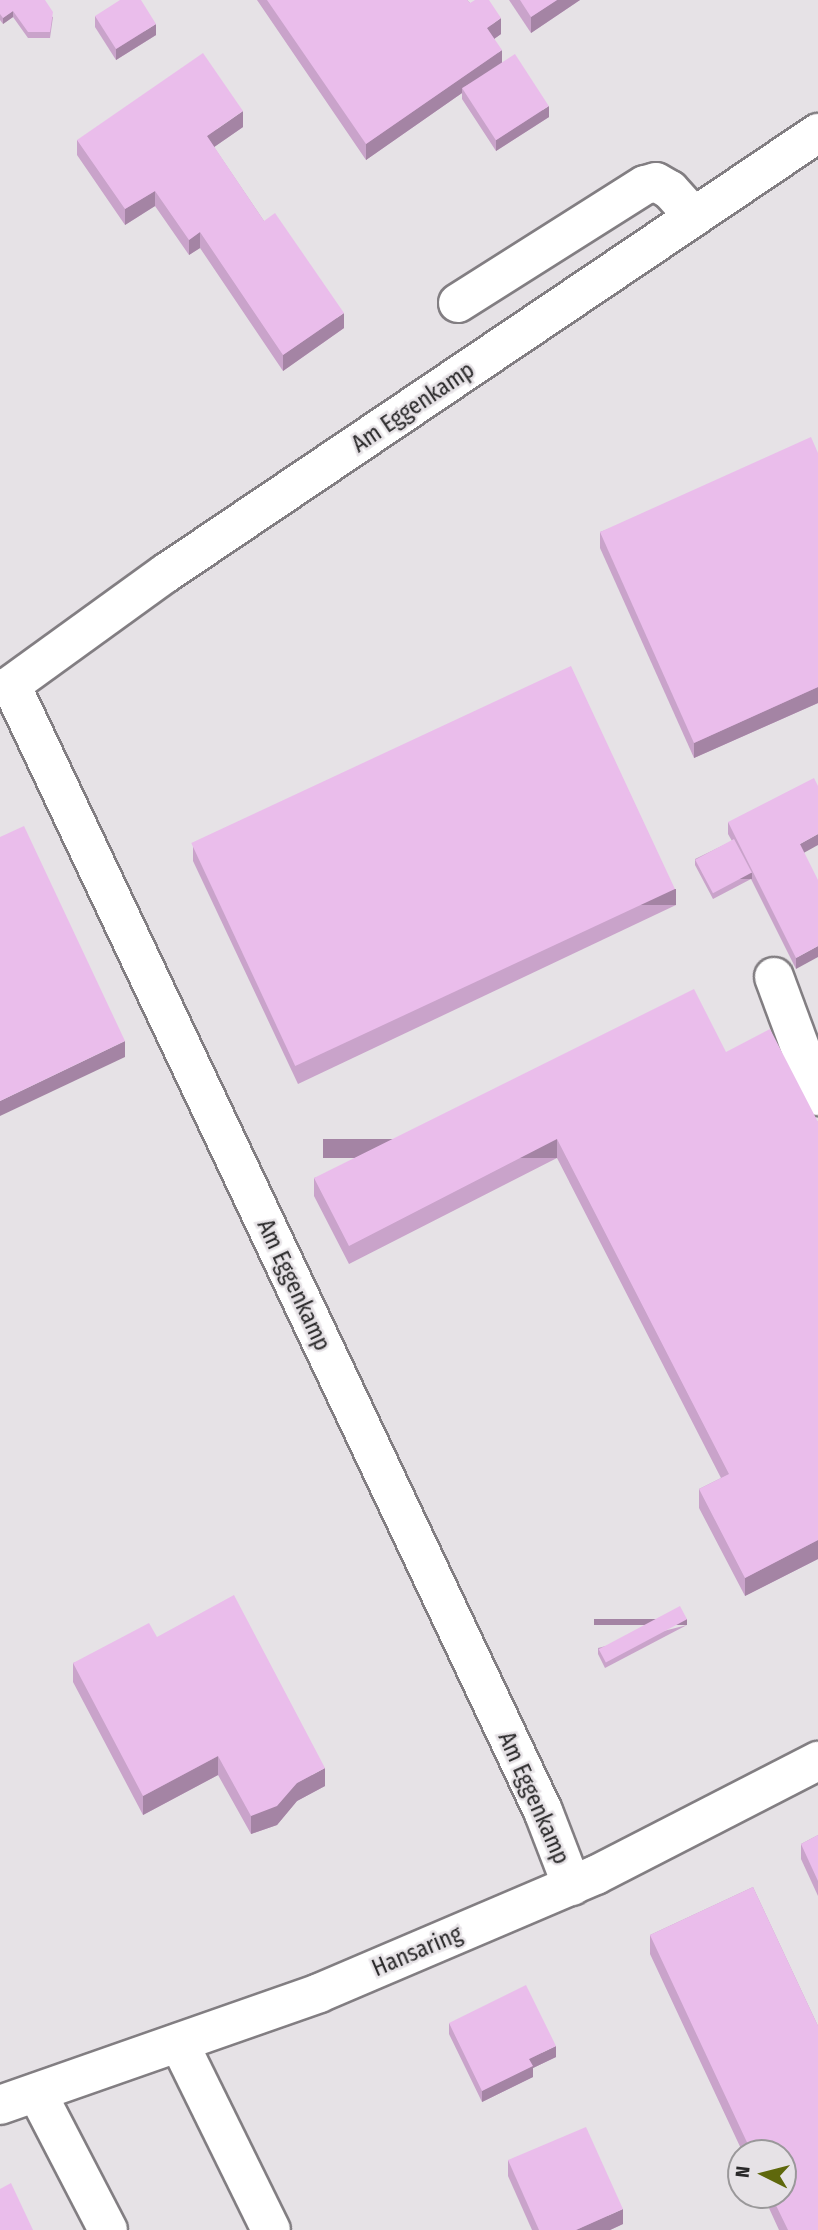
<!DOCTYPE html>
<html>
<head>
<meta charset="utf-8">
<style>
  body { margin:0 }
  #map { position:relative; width:818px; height:2230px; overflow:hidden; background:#e6e2e6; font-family:"Fira Sans Condensed",sans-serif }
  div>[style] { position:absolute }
  .roads { filter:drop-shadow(2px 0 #827e82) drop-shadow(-2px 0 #827e82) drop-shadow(0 2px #827e82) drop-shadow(0 -2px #827e82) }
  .minor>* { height:38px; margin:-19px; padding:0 19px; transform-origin:19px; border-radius:19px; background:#fff }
  .wall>* { inset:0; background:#c9a3ca }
  .shaded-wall>* { inset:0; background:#a484a4; transform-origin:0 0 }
  .building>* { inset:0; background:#eabdeb; transform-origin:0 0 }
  span { translate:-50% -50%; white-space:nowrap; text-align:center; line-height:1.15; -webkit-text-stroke:5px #e6e2e6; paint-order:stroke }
  .street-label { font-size:23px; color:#292829 }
  .north { position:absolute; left:727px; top:2139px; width:70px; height:70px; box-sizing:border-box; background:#e6e2e6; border:2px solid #9a989a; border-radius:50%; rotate:276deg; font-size:19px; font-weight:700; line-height:28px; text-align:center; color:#292829 }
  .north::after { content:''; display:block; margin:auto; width:24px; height:32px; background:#5f680c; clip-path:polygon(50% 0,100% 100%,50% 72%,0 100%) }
</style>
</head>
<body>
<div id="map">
  <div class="roads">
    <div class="minor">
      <div style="left:458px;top:303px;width:221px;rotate:-32.3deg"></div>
      <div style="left:645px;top:185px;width:11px;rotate:-15deg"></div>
      <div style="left:656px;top:182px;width:16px;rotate:30deg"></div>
      <div style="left:670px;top:190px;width:36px;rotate:48deg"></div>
      <div style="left:774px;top:977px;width:127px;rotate:69.7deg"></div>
      <div style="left:572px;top:1886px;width:80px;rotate:-111.1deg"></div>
      <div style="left:543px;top:1811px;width:1245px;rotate:-115.29deg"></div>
      <div style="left:11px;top:685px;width:191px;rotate:-35.9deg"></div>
      <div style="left:166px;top:573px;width:787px;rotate:-34.01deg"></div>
      <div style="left:179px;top:2043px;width:208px;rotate:63.8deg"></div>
      <div style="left:37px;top:2093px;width:154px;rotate:62.6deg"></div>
      <div style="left:0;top:2105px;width:338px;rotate:-19.3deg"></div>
      <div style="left:319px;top:1993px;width:301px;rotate:-23.1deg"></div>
      <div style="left:596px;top:1875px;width:250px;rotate:-27.2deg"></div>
    </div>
  </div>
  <div class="wall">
    <div style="clip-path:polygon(0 0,53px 17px,50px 38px,28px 38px,13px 17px,3px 24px,0 20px)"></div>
    <div style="clip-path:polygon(257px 0,467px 0,501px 34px,494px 39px,502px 63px,549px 117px,496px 151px,462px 99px,462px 93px,366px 160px)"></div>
    <div style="clip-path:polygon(509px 0,580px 0,531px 33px)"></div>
    <div style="clip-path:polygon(95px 16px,156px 35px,116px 60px,95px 27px)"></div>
    <div style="clip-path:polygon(243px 127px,214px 147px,264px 221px,344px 328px,283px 371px,200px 248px,189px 255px,155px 206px,125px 225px,77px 155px,77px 140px)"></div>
    <div style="clip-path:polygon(818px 453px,818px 703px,694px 758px,600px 548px,600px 532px)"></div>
    <div style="clip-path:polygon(728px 822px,804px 853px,796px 969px,751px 879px,713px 899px,695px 865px,695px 859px,732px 841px,728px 834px)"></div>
    <div style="clip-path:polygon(193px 846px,676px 905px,298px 1084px,193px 861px)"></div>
    <div style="clip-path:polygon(726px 1052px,818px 1122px,818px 1559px,745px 1596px,699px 1508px,699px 1489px,721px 1478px,557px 1158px,349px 1264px,314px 1196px,314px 1178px)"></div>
    <div style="clip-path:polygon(687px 1625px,605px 1668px,598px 1654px,598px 1648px)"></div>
    <div style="clip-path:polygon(157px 1637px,325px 1786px,297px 1801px,277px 1825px,251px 1834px,218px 1775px,143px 1815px,73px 1682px,73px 1663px)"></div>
    <div style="clip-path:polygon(818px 1835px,818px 1896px,801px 1859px,801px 1844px)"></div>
    <div style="clip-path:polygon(753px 1887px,818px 2026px,818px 2230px,779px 2230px,763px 2195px,783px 2195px,783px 2153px,743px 2153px,650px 1954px,650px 1935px)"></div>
    <div style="clip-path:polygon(449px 2023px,556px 2057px,533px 2068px,533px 2077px,482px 2102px,449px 2034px)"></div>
    <div style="clip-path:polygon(508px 2160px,623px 2224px,610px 2230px,532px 2230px,508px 2176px)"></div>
  </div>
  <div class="shaded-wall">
    <div style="clip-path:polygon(557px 0,580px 0,531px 33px,531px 17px)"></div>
    <div style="clip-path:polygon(13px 11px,13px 17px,3px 24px,3px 18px)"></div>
    <div style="clip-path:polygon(501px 18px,501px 34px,487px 44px,487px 28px)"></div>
    <div style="clip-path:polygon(156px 24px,156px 35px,116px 60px,116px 49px)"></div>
    <div style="clip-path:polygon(502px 50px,502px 66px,462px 88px,462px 93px,366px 160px,366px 144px)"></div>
    <div style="clip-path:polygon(549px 106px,549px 117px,496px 151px,496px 140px)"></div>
    <div style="clip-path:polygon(243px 111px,243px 127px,207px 152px,207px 136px)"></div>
    <div style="clip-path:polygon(155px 191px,155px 206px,125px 225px,125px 209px)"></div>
    <div style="clip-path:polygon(200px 232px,200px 248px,189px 255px,189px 240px)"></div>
    <div style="clip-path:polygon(344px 313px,344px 328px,283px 371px,283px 355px)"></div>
    <div style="clip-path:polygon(818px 687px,818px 703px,694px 758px,694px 743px)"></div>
    <div style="clip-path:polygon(818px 834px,818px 845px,800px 855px,800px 844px)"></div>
    <div style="left:752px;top:873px;width:6px;height:44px;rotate:90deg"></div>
    <div style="left:676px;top:889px;width:16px;height:419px;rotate:90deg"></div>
    <div style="clip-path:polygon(818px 946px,818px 957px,796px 969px,796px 958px)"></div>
    <div style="clip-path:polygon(125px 1041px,125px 1057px,0 1116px,0 1101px)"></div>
    <div style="left:557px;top:1139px;width:19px;height:234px;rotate:90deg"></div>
    <div style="clip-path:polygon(818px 1540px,818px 1559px,745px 1596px,745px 1578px)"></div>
    <div style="left:687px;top:1619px;width:6px;height:93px;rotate:90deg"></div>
    <div style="clip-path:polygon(218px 1756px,218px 1775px,143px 1815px,143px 1796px)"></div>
    <div style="clip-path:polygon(325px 1768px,325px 1786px,297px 1801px,277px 1825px,251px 1834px,251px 1816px,297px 1783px)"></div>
    <div style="clip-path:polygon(556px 2046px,556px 2057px,533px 2068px,533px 2077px,482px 2102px,482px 2091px,529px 2059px)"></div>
    <div style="clip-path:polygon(623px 2209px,623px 2224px,610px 2230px,576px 2230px)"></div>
  </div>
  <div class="building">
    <div style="clip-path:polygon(0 0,45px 0,53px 12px,50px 32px,28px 32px,13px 11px,3px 18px,0 14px)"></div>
    <div style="clip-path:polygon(120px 0,141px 0,156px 24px,116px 49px,95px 16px)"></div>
    <div style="clip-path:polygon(267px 0,467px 0,470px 3px,475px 0,489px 0,501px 18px,487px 28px,502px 50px,366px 144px)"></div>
    <div style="clip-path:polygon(520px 0,557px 0,531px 17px)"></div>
    <div style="clip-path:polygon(203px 53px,243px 111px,207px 136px,264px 221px,275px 213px,344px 313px,283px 355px,200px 232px,189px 240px,155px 191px,125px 209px,77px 140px)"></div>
    <div style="left:515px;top:54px;width:62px;height:63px;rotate:57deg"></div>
    <div style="clip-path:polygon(811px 437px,818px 453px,818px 687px,694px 743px,600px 532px)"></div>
    <div style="left:571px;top:666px;width:246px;height:419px;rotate:65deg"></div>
    <div style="clip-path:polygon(814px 778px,818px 786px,818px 834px,800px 844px,818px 880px,818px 946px,796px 958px,728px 822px)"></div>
    <div style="clip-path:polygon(24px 826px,125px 1041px,0 1101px,0 837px)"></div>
    <div style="left:734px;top:839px;width:38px;height:44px;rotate:62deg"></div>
    <div style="clip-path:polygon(694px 989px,726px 1052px,770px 1029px,818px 1122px,818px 1540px,745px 1578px,699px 1489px,729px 1474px,557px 1139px,349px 1246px,314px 1178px)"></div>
    <div style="clip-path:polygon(234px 1595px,325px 1768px,297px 1783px,277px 1806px,251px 1816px,218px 1756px,143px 1796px,73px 1663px,149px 1623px,157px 1637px)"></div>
    <div style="left:680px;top:1606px;width:15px;height:92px;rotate:62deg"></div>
    <div style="clip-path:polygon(818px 1835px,818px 1881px,801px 1844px)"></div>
    <div style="clip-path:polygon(753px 1887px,818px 2026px,818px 2230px,788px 2230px,771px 2195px,783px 2195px,783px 2153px,752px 2153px,650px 1935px)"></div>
    <div style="clip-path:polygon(526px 1985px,556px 2046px,529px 2059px,533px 2066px,482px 2091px,449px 2023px)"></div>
    <div style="clip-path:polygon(586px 2127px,623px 2209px,576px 2230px,539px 2230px,508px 2160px)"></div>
    <div style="clip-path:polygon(11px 2183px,33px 2230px,0 2230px,0 2189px)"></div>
  </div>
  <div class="street-label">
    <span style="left:413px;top:407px;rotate:-34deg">Am Eggenkamp</span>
    <span style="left:294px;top:1285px;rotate:65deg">Am Eggenkamp</span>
    <span style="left:534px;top:1798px;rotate:66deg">Am Eggenkamp</span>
    <span style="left:417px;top:1951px;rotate:-23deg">Hansaring</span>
  </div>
  <div class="north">N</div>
</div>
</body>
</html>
